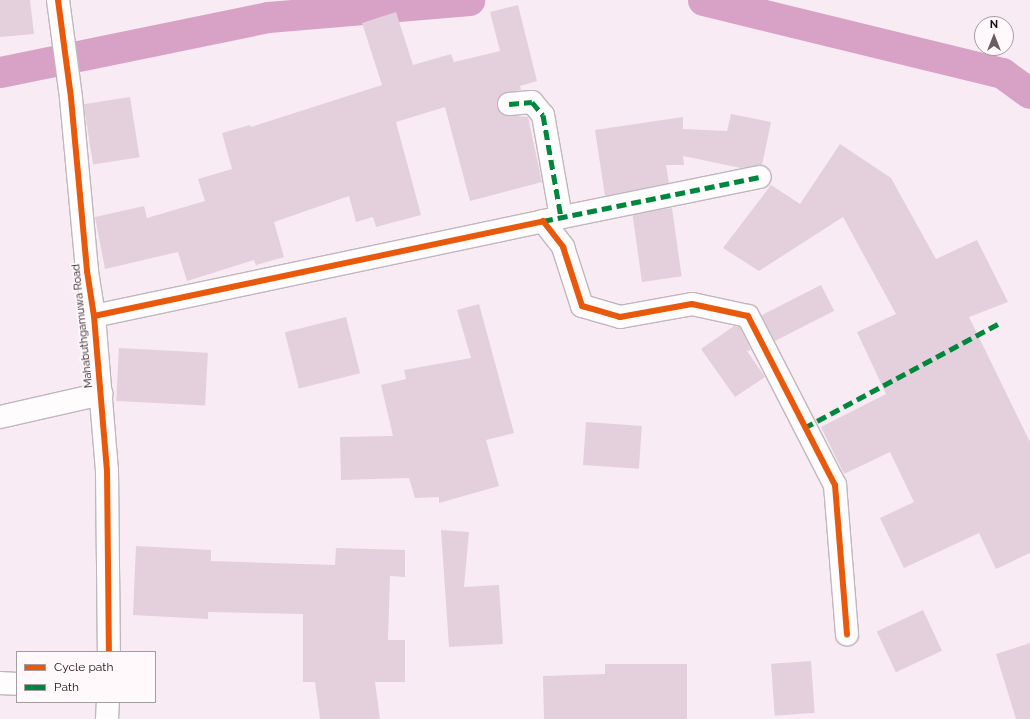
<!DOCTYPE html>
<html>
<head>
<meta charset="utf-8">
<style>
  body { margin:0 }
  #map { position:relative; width:1030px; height:719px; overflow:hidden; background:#f8ebf3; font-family:Raleway,sans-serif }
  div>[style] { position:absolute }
  .canal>* { height:31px; margin:-15.5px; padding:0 15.5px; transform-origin:15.5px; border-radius:15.5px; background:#d8a2c6 }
  .building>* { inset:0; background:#e4d0dd; transform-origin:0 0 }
  .roads { filter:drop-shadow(1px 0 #c1b6bd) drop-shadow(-1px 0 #c1b6bd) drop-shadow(0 1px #c1b6bd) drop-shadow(0 -1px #c1b6bd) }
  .minor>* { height:22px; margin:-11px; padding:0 11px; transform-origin:11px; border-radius:11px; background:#fefcfd }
  .quiet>* { height:5px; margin-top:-2.5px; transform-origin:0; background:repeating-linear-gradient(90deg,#00873e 0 10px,transparent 0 15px) }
  .cycleway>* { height:6px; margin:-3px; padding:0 3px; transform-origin:3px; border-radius:3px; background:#e8590c }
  span { translate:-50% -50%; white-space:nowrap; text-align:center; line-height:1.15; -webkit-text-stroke:3.5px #fff9fc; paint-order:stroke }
  .street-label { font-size:11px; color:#1a1016 }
  .legend { position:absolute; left:16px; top:651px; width:140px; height:52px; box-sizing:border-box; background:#fff9fc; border:1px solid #a39ca0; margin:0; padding:5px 7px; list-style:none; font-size:12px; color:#1a1016 }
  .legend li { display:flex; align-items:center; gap:8px; height:20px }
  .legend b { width:20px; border:1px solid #a39ca0 }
  .north { position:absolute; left:974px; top:16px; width:40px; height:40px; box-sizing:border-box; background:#fff9fc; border:1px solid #a39ca0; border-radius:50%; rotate:0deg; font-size:11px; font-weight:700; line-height:16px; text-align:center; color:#1a1016 }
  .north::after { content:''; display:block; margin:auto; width:14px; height:18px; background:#685d63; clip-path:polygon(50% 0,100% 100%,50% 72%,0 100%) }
</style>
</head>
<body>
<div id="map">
  <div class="canal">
    <div style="left:703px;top:0;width:308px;rotate:13.7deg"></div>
    <div style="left:1002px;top:73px;width:34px;rotate:36deg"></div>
    <div style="left:0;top:72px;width:274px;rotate:-11.6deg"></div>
    <div style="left:268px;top:17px;width:202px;rotate:-4.8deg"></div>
  </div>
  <div class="building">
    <div style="clip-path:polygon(0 0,30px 0,34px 34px,0 37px)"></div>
    <div style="clip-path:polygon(518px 5px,537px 81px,520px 86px,521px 90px,502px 94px,497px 105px,504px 115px,528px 117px,542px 182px,470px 201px,445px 107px,396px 122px,421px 215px,376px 227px,373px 217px,356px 222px,349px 196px,274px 222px,284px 257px,256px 265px,254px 260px,187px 281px,178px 252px,105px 269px,95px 217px,144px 206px,147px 218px,205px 201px,198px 179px,232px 169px,222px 133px,250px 125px,251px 127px,382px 85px,362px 23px,396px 12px,413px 65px,451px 54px,454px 62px,500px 51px,490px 12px)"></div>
    <div style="left:130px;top:97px;width:61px;height:47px;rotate:81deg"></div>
    <div style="clip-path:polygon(731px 114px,771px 122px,762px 165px,741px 168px,683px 156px,684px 165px,666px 165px,669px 183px,605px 196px,595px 130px,683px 117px,683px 129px,727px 131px)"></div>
    <div style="clip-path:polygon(840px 144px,891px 178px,936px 259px,977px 240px,1008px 302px,969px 317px,1030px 442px,1030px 553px,996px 569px,979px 533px,904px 568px,880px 518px,914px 502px,890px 452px,844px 474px,821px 427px,886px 394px,857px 332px,896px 314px,843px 217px,759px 271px,723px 248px,771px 185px,800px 204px)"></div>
    <div style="left:672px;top:208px;width:69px;height:40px;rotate:82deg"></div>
    <div style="left:821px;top:285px;width:29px;height:67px;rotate:63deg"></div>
    <div style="clip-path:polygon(479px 304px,514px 433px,486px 440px,499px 486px,439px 503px,439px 497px,415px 498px,409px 478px,341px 480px,340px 437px,393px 436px,381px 385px,406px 379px,404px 370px,471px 358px,457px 310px)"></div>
    <div style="left:346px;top:317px;width:58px;height:63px;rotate:76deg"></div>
    <div style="clip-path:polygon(734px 326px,740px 327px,751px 350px,747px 351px,765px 377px,735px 397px,701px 349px)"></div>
    <div style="left:119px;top:348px;width:89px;height:53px;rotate:3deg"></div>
    <div style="left:586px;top:422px;width:56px;height:43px;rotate:4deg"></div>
    <div style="clip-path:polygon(441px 530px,469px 532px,464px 587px,499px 585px,503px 644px,449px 647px)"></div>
    <div style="clip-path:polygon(136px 546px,211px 550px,211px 561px,335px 565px,336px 548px,405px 550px,405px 577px,390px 576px,388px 640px,405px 640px,405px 682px,375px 682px,380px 719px,320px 719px,315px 682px,303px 682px,303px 614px,208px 612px,208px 619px,133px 615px)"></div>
    <div style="left:923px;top:610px;width:45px;height:51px;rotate:65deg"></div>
    <div style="clip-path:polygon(1030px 643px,1030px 719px,1016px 719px,996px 654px)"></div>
    <div style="left:811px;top:661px;width:52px;height:40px;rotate:86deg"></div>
    <div style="clip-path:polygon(605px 664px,687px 664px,687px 719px,544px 719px,543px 676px,605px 674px)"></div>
  </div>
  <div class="roads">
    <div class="minor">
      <div style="left:58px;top:0;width:99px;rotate:82.4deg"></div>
      <div style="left:71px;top:98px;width:174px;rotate:84.7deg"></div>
      <div style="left:87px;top:271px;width:46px;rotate:81.2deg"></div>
      <div style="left:94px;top:316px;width:155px;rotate:85.2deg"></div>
      <div style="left:107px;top:470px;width:182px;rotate:89.4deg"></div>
      <div style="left:509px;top:104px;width:23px;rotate:-5deg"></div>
      <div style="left:532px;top:102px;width:17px;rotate:50deg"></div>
      <div style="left:543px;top:115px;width:104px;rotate:80deg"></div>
      <div style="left:543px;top:221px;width:221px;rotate:-11.5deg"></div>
      <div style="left:94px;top:316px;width:459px;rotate:-11.9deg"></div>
      <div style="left:543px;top:221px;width:33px;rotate:52deg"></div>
      <div style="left:563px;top:247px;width:62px;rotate:72.1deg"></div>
      <div style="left:582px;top:306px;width:40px;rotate:16deg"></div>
      <div style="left:620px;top:317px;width:73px;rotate:-10.2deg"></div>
      <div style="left:692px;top:304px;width:57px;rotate:12.1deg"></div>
      <div style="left:748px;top:316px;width:190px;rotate:62.8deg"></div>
      <div style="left:835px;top:485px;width:150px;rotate:85.4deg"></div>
      <div style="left:0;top:417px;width:104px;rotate:-12.8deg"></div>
      <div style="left:0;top:683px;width:17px;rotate:3deg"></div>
      <div style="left:107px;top:719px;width:17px;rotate:-87deg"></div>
    </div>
  </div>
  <div class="quiet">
    <div style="left:509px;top:104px;width:23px;rotate:-5deg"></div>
    <div style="left:532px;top:102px;width:17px;rotate:50deg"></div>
    <div style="left:543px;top:115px;width:104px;rotate:80deg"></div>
    <div style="left:543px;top:221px;width:221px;rotate:-11.5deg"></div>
    <div style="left:804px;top:428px;width:220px;rotate:-28.2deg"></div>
  </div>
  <div class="cycleway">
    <div style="left:58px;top:0;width:99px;rotate:82.4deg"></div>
    <div style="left:71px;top:98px;width:174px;rotate:84.7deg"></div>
    <div style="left:87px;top:271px;width:46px;rotate:81.2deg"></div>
    <div style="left:94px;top:316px;width:155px;rotate:85.2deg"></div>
    <div style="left:107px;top:470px;width:182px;rotate:89.4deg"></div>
    <div style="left:94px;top:316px;width:459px;rotate:-11.9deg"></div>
    <div style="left:543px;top:221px;width:33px;rotate:52deg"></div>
    <div style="left:563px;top:247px;width:62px;rotate:72.1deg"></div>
    <div style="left:582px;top:306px;width:40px;rotate:16deg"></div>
    <div style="left:620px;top:317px;width:73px;rotate:-10.2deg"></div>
    <div style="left:692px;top:304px;width:57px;rotate:12.1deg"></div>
    <div style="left:748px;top:316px;width:190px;rotate:62.8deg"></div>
    <div style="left:835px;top:485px;width:150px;rotate:85.4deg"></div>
  </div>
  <div class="street-label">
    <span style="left:83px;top:326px;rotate:-96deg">Mahabuthgamuwa Road</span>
  </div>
  <ul class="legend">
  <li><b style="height:5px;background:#e8590c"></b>Cycle path</li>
  <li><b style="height:5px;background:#00873e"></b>Path</li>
  </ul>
  <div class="north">N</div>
</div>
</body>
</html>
